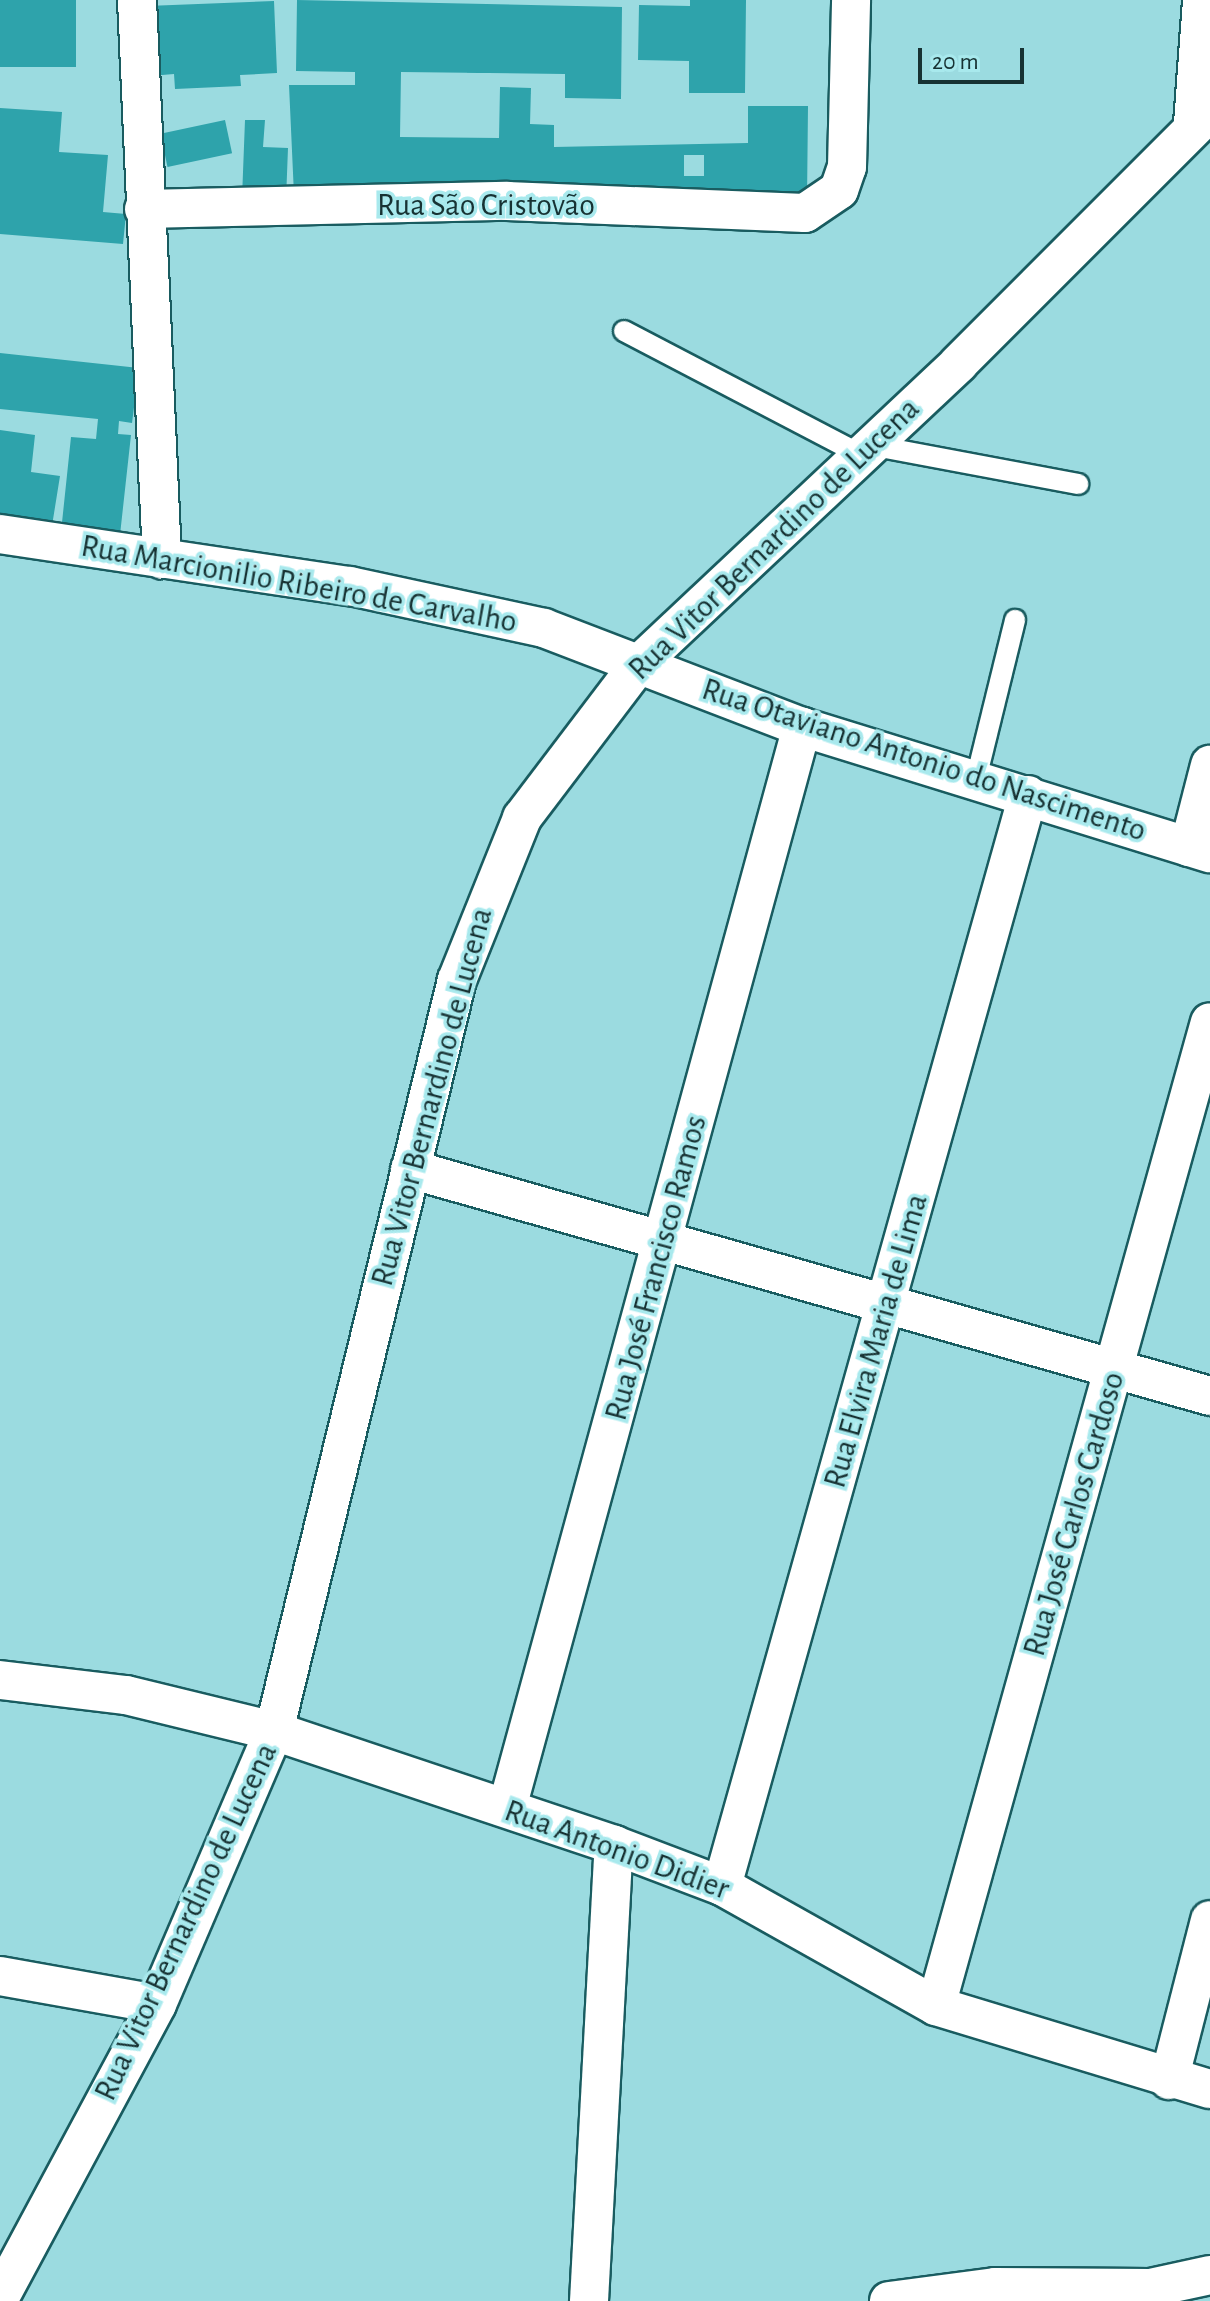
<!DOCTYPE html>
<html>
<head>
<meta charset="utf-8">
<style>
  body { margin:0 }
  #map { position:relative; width:1210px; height:2301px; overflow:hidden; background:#9bdbe0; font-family:"Alegreya Sans",sans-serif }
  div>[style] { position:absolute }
  .building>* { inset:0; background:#2ea3ab; transform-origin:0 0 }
  .roads { filter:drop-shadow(2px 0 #195c60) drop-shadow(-2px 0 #195c60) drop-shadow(0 2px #195c60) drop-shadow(0 -2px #195c60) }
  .lane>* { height:20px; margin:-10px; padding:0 10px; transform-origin:10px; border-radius:10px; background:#fff }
  .street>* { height:38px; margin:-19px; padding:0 19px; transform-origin:19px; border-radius:19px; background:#fff }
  span { translate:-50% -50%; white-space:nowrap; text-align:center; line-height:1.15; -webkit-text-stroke:7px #a8e9ed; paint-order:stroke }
  .street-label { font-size:32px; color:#173233 }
  .scale { position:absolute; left:918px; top:48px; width:106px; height:36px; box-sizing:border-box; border:4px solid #173233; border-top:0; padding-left:10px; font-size:24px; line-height:28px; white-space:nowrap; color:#173233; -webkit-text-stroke:6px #a8e9ed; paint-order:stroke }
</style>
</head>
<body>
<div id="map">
  <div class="building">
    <div style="left:0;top:0;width:76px;height:67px"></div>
    <div style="clip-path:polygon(evenodd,297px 0,622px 7px,621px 99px,565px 98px,565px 74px,401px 72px,400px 137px,499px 138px,500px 87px,531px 88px,530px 124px,554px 125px,554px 147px,748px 143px,748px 106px,808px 106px,807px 201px,294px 195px,289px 85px,355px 85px,355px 72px,296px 71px,297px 0,684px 155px,704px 155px,704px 176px,684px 176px,684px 155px)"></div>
    <div style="clip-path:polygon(690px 0,746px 0,745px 93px,689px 93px,689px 61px,638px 60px,639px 5px,690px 6px)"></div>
    <div style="clip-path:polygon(274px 1px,277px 73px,240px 75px,241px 86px,175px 89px,174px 74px,150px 76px,147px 6px)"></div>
    <div style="clip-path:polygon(0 108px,62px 112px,59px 152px,108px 155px,103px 212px,126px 214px,123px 244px,0 234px)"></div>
    <div style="left:225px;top:120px;width:34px;height:66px;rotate:78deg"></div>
    <div style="clip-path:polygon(245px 120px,265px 120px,263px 147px,288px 148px,286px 200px,242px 198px)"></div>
    <div style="clip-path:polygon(0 353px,139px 368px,132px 423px,119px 421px,118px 434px,131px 435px,119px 544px,61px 532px,71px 437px,96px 439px,98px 419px,0 409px)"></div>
    <div style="clip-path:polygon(0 430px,35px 435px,31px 472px,60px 476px,51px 532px,0 518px)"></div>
  </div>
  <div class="roads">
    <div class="lane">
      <div style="left:624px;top:331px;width:263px;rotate:27.6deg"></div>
      <div style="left:870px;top:445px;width:212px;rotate:10.6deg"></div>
      <div style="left:976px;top:779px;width:164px;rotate:-76.2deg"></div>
    </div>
    <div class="street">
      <div style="left:137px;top:0;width:560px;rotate:87.44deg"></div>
      <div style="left:1193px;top:124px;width:124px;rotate:-85.8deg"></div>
      <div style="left:144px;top:209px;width:363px;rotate:-1.3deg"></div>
      <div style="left:507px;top:201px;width:298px;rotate:2.3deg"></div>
      <div style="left:805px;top:213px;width:41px;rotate:-34.1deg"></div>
      <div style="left:839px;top:190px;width:24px;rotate:-71deg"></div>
      <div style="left:847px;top:167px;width:167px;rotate:-88.6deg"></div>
      <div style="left:0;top:534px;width:354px;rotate:8.5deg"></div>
      <div style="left:350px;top:586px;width:198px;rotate:12.2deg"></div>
      <div style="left:544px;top:628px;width:276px;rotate:21deg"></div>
      <div style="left:802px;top:727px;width:427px;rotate:17.2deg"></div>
      <div style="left:1189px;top:847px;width:85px;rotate:-75.6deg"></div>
      <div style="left:410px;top:1169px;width:832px;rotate:15.84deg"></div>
      <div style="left:0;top:1680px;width:127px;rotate:6.8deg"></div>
      <div style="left:126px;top:1695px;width:152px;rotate:13.7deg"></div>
      <div style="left:274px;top:1731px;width:359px;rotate:18.5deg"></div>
      <div style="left:614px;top:1845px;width:116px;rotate:20.8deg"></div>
      <div style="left:722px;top:1886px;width:245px;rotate:29.3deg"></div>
      <div style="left:936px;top:2006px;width:286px;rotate:16.9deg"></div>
      <div style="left:507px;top:1808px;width:1121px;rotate:-74.74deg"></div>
      <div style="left:722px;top:1886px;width:1133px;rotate:-74.33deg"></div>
      <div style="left:0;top:1976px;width:159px;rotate:10.1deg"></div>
      <div style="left:936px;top:2006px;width:1021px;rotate:-74.44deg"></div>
      <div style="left:1169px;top:2080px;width:165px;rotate:-75.6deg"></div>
      <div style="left:0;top:2297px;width:332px;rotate:-61.8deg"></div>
      <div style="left:157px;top:2004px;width:297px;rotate:-66.8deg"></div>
      <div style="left:274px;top:1731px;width:773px;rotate:-76.31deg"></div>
      <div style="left:457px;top:980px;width:175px;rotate:-68.1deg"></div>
      <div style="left:522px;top:818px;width:193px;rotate:-52.8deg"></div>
      <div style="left:639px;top:664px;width:439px;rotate:-43.2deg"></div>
      <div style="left:959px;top:363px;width:355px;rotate:-45deg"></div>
      <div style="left:589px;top:2301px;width:457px;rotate:-86.9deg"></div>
      <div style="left:889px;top:2301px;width:107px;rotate:-7.5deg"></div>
      <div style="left:995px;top:2287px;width:155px;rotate:0.4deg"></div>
      <div style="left:1150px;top:2288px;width:61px;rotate:-12.2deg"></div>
    </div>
  </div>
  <div class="street-label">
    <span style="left:486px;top:205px">Rua São Cristovão</span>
    <span style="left:774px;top:539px;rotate:-44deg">Rua Vitor Bernardino de Lucena</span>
    <span style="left:299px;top:584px;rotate:10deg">Rua Marcionilio Ribeiro de Carvalho</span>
    <span style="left:924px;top:760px;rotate:18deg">Rua Otaviano Antonio do Nascimento</span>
    <span style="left:432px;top:1097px;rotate:-75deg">Rua Vitor Bernardino de Lucena</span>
    <span style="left:656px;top:1268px;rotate:-75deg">Rua José Francisco Ramos</span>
    <span style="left:876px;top:1341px;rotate:-74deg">Rua Elvira Maria de Lima</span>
    <span style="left:1074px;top:1514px;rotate:-74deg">Rua José Carlos Cardoso</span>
    <span style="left:617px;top:1850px;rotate:20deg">Rua Antonio Didier</span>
    <span style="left:186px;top:1922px;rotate:-65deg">Rua Vitor Bernardino de Lucena</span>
  </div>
  <div class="scale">20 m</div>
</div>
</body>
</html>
